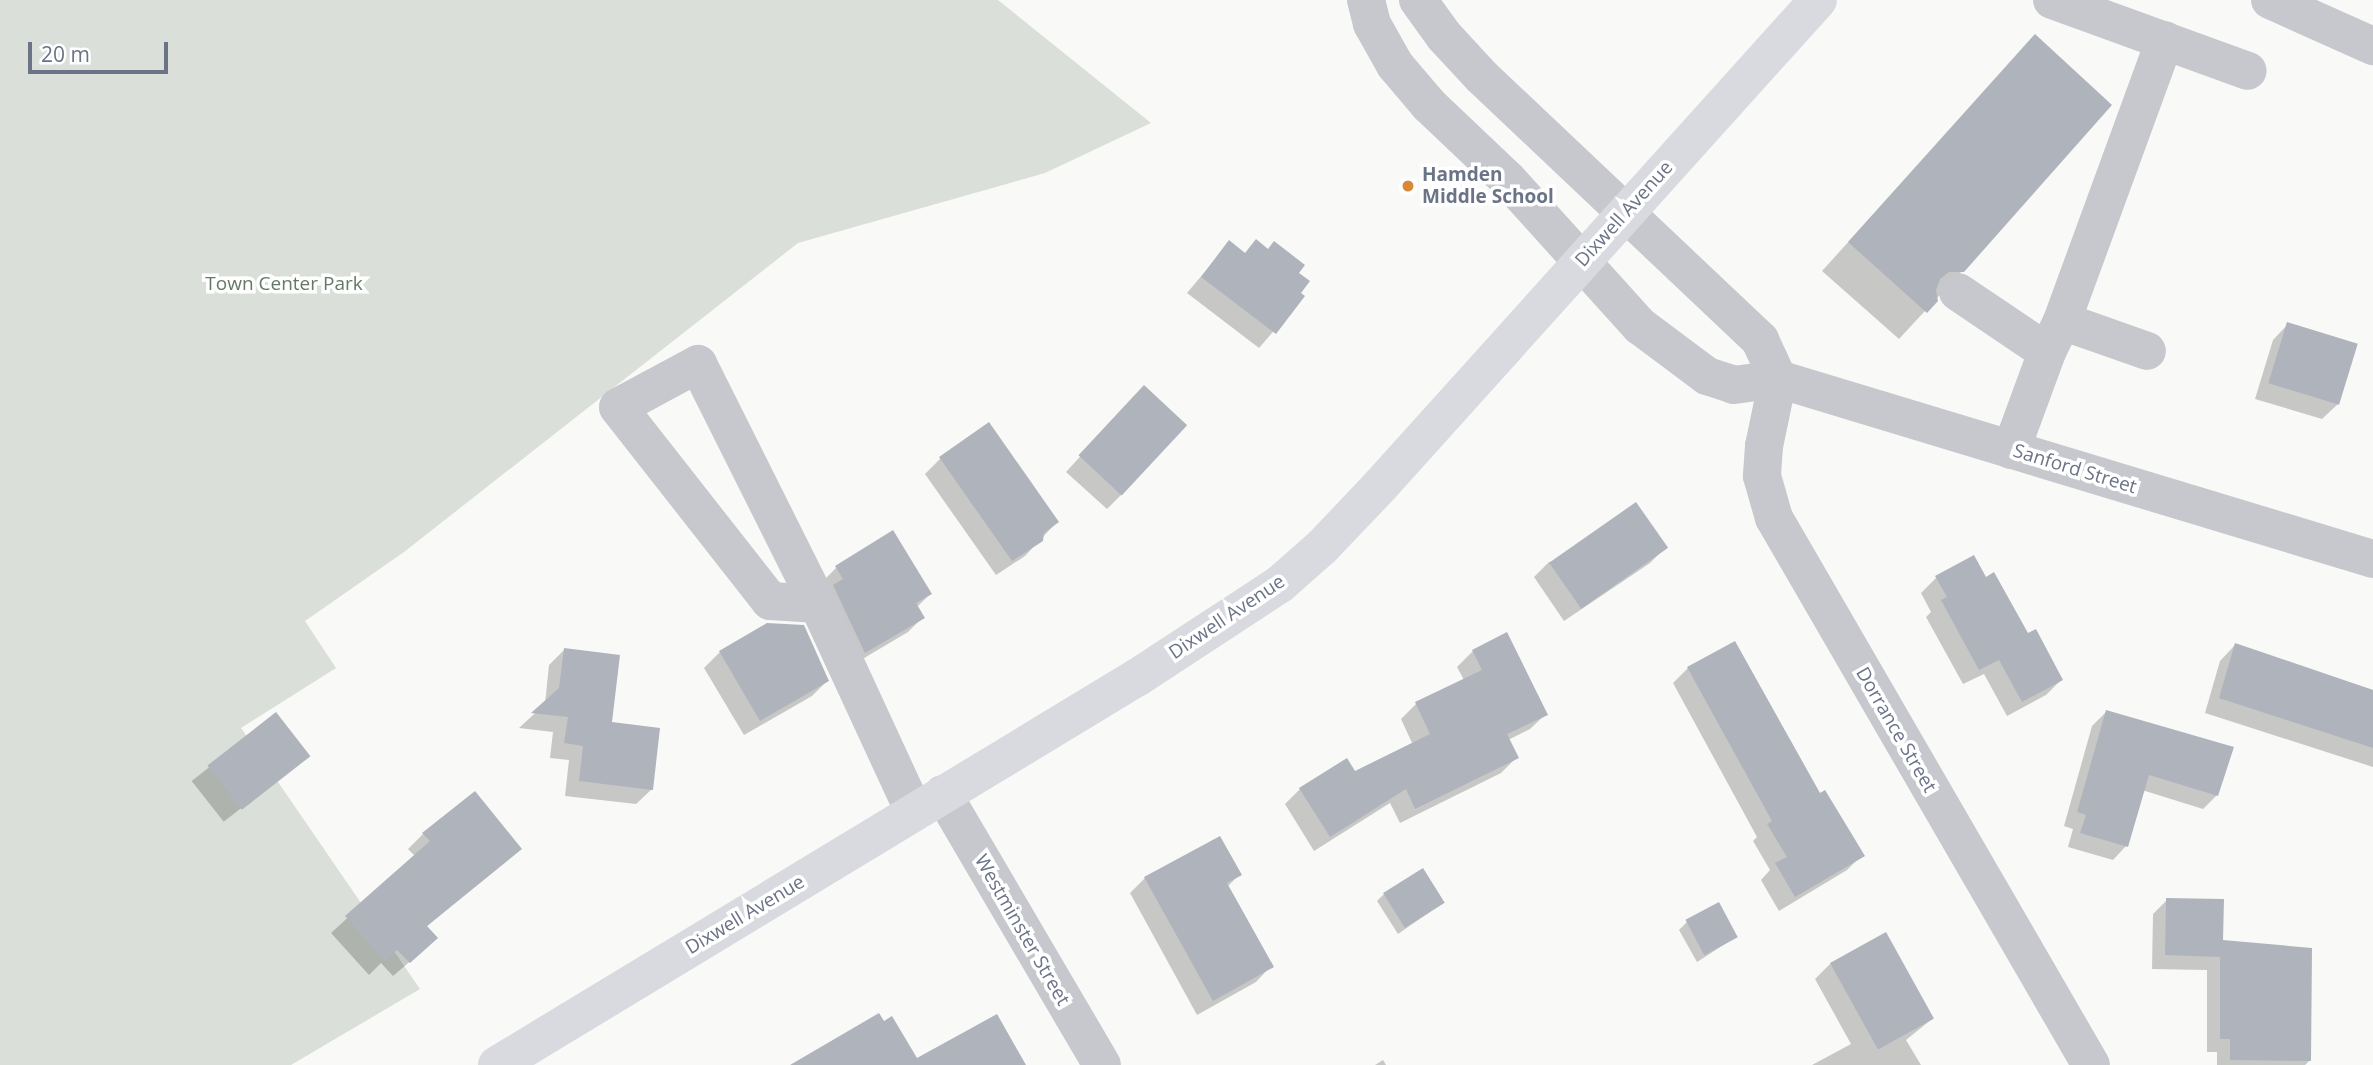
<!DOCTYPE html>
<html>
<head>
<meta charset="utf-8">
<style>
  body { margin:0 }
  #map { position:relative; width:2373px; height:1065px; overflow:hidden; background:#f9f9f8; font-family:"Open Sans",sans-serif }
  div>[style] { position:absolute }
  .green>* { inset:0; background:#dae0d9 }
  .shadow>* { inset:0; background:#0003; transform-origin:0 0 }
  .building>* { inset:0; background:#afb3bc; transform-origin:0 0 }
  .minor>* { height:38px; margin:-19px; padding:0 19px; transform-origin:19px; border-radius:19px; background:#c6c8cd }
  .major>* { height:38px; margin:-19px; padding:0 19px; transform-origin:19px; border-radius:19px; background:#d8dadf }
  .dots>* { width:19px; height:19px; translate:-50% -50%; box-sizing:border-box; border:4px solid #fff; border-radius:50% }
  span { translate:-50% -50%; white-space:nowrap; text-align:center; line-height:1.15; -webkit-text-stroke:7px #fff; paint-order:stroke }
  .poi-label { font-size:19px; color:#6b7387; font-weight:700 }
  .left { translate:0 -50%; text-align:left }
  .street-label { font-size:19px; color:#6b7387 }
  .park-label { font-size:19px; color:#657966 }
  .scale { position:absolute; left:28px; top:42px; width:140px; height:32px; box-sizing:border-box; border:4px solid #6b7387; border-top:0; padding-left:9px; font-size:21px; line-height:24px; white-space:nowrap; color:#6b7387; -webkit-text-stroke:5px #fff; paint-order:stroke }
</style>
</head>
<body>
<div id="map">
  <div class="green">
    <div style="clip-path:polygon(0 0,998px 0,1151px 123px,1045px 173px,798px 243px,404px 552px,305px 621px,336px 668px,241px 728px,420px 989px,291px 1065px,0 1065px)"></div>
  </div>
  <div class="shadow">
    <div style="clip-path:polygon(2035px 36px,1963px 270px,1899px 339px,1822px 271px)"></div>
    <div style="clip-path:polygon(1229px 243px,1244px 254px,1267px 250px,1296px 273px,1298px 293px,1303px 297px,1259px 348px,1187px 293px)"></div>
    <div style="clip-path:polygon(2288px 324px,2338px 404px,2322px 419px,2255px 399px,2273px 340px)"></div>
    <div style="clip-path:polygon(1129px 403px,1122px 494px,1107px 509px,1066px 472px)"></div>
    <div style="clip-path:polygon(988px 424px,1057px 522px,1025px 556px,996px 575px,925px 474px,940px 459px)"></div>
    <div style="clip-path:polygon(1665px 548px,1650px 563px,1564px 621px,1534px 577px,1549px 562px)"></div>
    <div style="clip-path:polygon(1973px 558px,1985px 579px,2061px 680px,2046px 695px,2007px 716px,1984px 674px,1963px 684px,1926px 617px,1931px 612px,1921px 593px,1936px 578px)"></div>
    <div style="clip-path:polygon(836px 568px,930px 594px,917px 607px,923px 617px,908px 632px,849px 667px,821px 583px)"></div>
    <div style="clip-path:polygon(768px 624px,827px 681px,812px 696px,744px 735px,704px 668px,720px 652px)"></div>
    <div style="clip-path:polygon(1506px 635px,1546px 714px,1530px 729px,1508px 740px,1516px 758px,1501px 773px,1400px 823px,1390px 803px,1314px 851px,1285px 804px,1300px 789px,1355px 773px,1413px 745px,1401px 719px,1416px 704px,1464px 680px,1457px 667px,1473px 651px)"></div>
    <div style="clip-path:polygon(2235px 645px,2373px 690px,2373px 767px,2205px 713px,2220px 661px)"></div>
    <div style="clip-path:polygon(564px 650px,652px 789px,636px 804px,565px 796px,569px 760px,550px 758px,553px 732px,519px 728px,545px 704px,549px 665px)"></div>
    <div style="clip-path:polygon(1688px 668px,1820px 795px,1862px 855px,1847px 870px,1779px 911px,1761px 880px,1770px 870px,1753px 841px,1757px 837px,1673px 683px)"></div>
    <div style="clip-path:polygon(2106px 712px,2217px 795px,2203px 809px,2142px 790px,2126px 846px,2113px 860px,2068px 847px,2073px 829px,2064px 826px,2092px 726px)"></div>
    <div style="left:276px;top:715px;width:52px;height:107px;rotate:52deg"></div>
    <div style="clip-path:polygon(423px 834px,520px 849px,426px 927px,420px 953px,393px 976px,381px 963px,369px 975px,331px 933px,415px 856px,408px 849px)"></div>
    <div style="clip-path:polygon(1239px 875px,1227px 887px,1271px 966px,1256px 982px,1197px 1015px,1130px 893px,1145px 878px)"></div>
    <div style="clip-path:polygon(1384px 894px,1443px 903px,1398px 934px,1377px 901px)"></div>
    <div style="clip-path:polygon(2167px 900px,2221px 942px,2310px 1060px,2305px 1065px,2217px 1065px,2217px 1052px,2207px 1052px,2207px 970px,2152px 969px,2153px 914px)"></div>
    <div style="clip-path:polygon(1687px 922px,1736px 937px,1697px 962px,1679px 930px)"></div>
    <div style="clip-path:polygon(1830px 964px,1932px 1019px,1906px 1040px,1921px 1065px,1812px 1065px,1851px 1044px,1815px 979px)"></div>
    <div style="clip-path:polygon(1383px 1060px,1386px 1065px,1375px 1065px)"></div>
  </div>
  <div class="building">
    <div style="clip-path:polygon(2035px 34px,2112px 105px,1964px 272px,1949px 272px,1940px 279px,1936px 290px,1938px 301px,1927px 313px,1848px 242px)"></div>
    <div style="clip-path:polygon(1256px 239px,1268px 249px,1274px 241px,1305px 265px,1299px 273px,1310px 281px,1301px 293px,1305px 296px,1276px 334px,1201px 277px,1229px 240px,1245px 253px)"></div>
    <div style="left:2287px;top:322px;width:74px;height:64px;rotate:17deg"></div>
    <div style="left:1144px;top:385px;width:59px;height:96px;rotate:43deg"></div>
    <div style="clip-path:polygon(989px 422px,1059px 522px,1044px 533px,1043px 541px,1012px 561px,939px 457px)"></div>
    <div style="left:1636px;top:502px;width:56px;height:106px;rotate:55deg"></div>
    <div style="clip-path:polygon(893px 530px,932px 594px,916px 603px,925px 618px,865px 653px,833px 585px,843px 579px,835px 566px)"></div>
    <div style="clip-path:polygon(1974px 555px,1986px 577px,1994px 572px,2028px 633px,2036px 629px,2063px 680px,2022px 702px,1999px 660px,1979px 670px,1941px 600px,1947px 597px,1935px 576px)"></div>
    <div style="clip-path:polygon(767px 623px,804px 625px,829px 681px,760px 721px,719px 651px)"></div>
    <div style="clip-path:polygon(1507px 632px,1548px 715px,1507px 734px,1519px 758px,1415px 809px,1406px 789px,1330px 837px,1299px 788px,1347px 758px,1355px 771px,1430px 734px,1415px 702px,1482px 670px,1472px 650px)"></div>
    <div style="clip-path:polygon(1735px 641px,1820px 793px,1825px 790px,1865px 856px,1795px 897px,1775px 863px,1787px 857px,1767px 824px,1772px 821px,1687px 667px)"></div>
    <div style="clip-path:polygon(2235px 643px,2373px 690px,2373px 748px,2219px 698px)"></div>
    <div style="clip-path:polygon(564px 648px,620px 655px,612px 722px,660px 728px,653px 790px,579px 781px,583px 746px,564px 743px,568px 717px,531px 713px,559px 688px)"></div>
    <div style="clip-path:polygon(2106px 710px,2234px 747px,2218px 796px,2149px 775px,2128px 847px,2080px 833px,2086px 815px,2077px 812px)"></div>
    <div style="left:276px;top:712px;width:56px;height:87px;rotate:52deg"></div>
    <div style="clip-path:polygon(475px 791px,522px 849px,427px 926px,438px 938px,410px 963px,397px 950px,385px 961px,345px 916px,430px 841px,422px 833px)"></div>
    <div style="clip-path:polygon(1220px 836px,1242px 875px,1227px 883px,1274px 967px,1213px 1001px,1144px 877px)"></div>
    <div style="left:1423px;top:868px;width:41px;height:47px;rotate:58deg"></div>
    <div style="clip-path:polygon(2166px 898px,2224px 899px,2223px 940px,2312px 948px,2311px 1061px,2230px 1060px,2230px 1039px,2220px 1039px,2220px 957px,2165px 955px)"></div>
    <div style="left:1719px;top:902px;width:40px;height:38px;rotate:62deg"></div>
    <div style="left:1886px;top:932px;width:99px;height:64px;rotate:61deg"></div>
    <div style="clip-path:polygon(879px 1013px,884px 1021px,892px 1016px,917px 1058px,997px 1014px,1026px 1065px,790px 1065px)"></div>
  </div>
  <div class="minor">
    <div style="left:1366px;top:0;width:25px;rotate:76deg"></div>
    <div style="left:1372px;top:24px;width:47px;rotate:60.7deg"></div>
    <div style="left:1395px;top:65px;width:52px;rotate:49.6deg"></div>
    <div style="left:1429px;top:105px;width:109px;rotate:43.5deg"></div>
    <div style="left:1508px;top:180px;width:197px;rotate:47.9deg"></div>
    <div style="left:1640px;top:326px;width:84px;rotate:36.7deg"></div>
    <div style="left:1707px;top:376px;width:28px;rotate:18deg"></div>
    <div style="left:1734px;top:385px;width:44px;rotate:-7.8deg"></div>
    <div style="left:1778px;top:379px;width:622px;rotate:16.83deg"></div>
    <div style="left:1418px;top:0;width:44px;rotate:54.2deg"></div>
    <div style="left:1444px;top:36px;width:56px;rotate:47.2deg"></div>
    <div style="left:1482px;top:77px;width:383px;rotate:43.4deg"></div>
    <div style="left:1760px;top:340px;width:43px;rotate:65.2deg"></div>
    <div style="left:2052px;top:0;width:208px;rotate:19.9deg"></div>
    <div style="left:2270px;top:0;width:113px;rotate:24.1deg"></div>
    <div style="left:1958px;top:292px;width:107px;rotate:34deg"></div>
    <div style="left:2062px;top:321px;width:299px;rotate:-69.9deg"></div>
    <div style="left:1778px;top:379px;width:68px;rotate:101.8deg"></div>
    <div style="left:1764px;top:446px;width:30px;rotate:94deg"></div>
    <div style="left:1762px;top:476px;width:44px;rotate:74.1deg"></div>
    <div style="left:1774px;top:518px;width:632px;rotate:59.91deg"></div>
    <div style="left:2011px;top:450px;width:104px;rotate:-69.8deg"></div>
    <div style="left:2047px;top:352px;width:34px;rotate:-64deg"></div>
    <div style="left:2062px;top:321px;width:90px;rotate:19.4deg"></div>
    <div style="left:818px;top:604px;width:48px;rotate:-176.4deg"></div>
    <div style="left:770px;top:601px;width:246px;rotate:-128.1deg"></div>
    <div style="left:618px;top:407px;width:91px;rotate:-28.3deg"></div>
    <div style="left:698px;top:364px;width:268px;rotate:63.4deg"></div>
    <div style="left:818px;top:604px;width:229px;rotate:65.2deg"></div>
    <div style="left:943px;top:794px;width:314px;rotate:59.6deg"></div>
  </div>
  <div class="major">
    <div style="left:497px;top:1065px;width:749px;rotate:-31.19deg"></div>
    <div style="left:1138px;top:677px;width:170px;rotate:-33.2deg"></div>
    <div style="left:1280px;top:584px;width:56px;rotate:-41.4deg"></div>
    <div style="left:1322px;top:547px;width:84px;rotate:-46.4deg"></div>
    <div style="left:1380px;top:486px;width:654px;rotate:-47.97deg"></div>
  </div>
  <div class="dots">
    <div style="left:1408px;top:186px;background:#d98838"></div>
  </div>
  <div class="poi-label">
    <span class="left" style="left:1422px;top:186px">Hamden<br>Middle School</span>
  </div>
  <div class="street-label">
    <span style="left:1624px;top:214px;rotate:-48deg">Dixwell Avenue</span>
    <span style="left:2075px;top:469px;rotate:17deg">Sanford Street</span>
    <span style="left:1227px;top:617px;rotate:-34deg">Dixwell Avenue</span>
    <span style="left:1896px;top:730px;rotate:60deg">Dorrance Street</span>
    <span style="left:745px;top:915px;rotate:-31deg">Dixwell Avenue</span>
    <span style="left:1022px;top:930px;rotate:60deg">Westminster Street</span>
  </div>
  <div class="park-label">
    <span style="left:284px;top:284px">Town Center Park</span>
  </div>
  <div class="scale">20 m</div>
</div>
</body>
</html>
